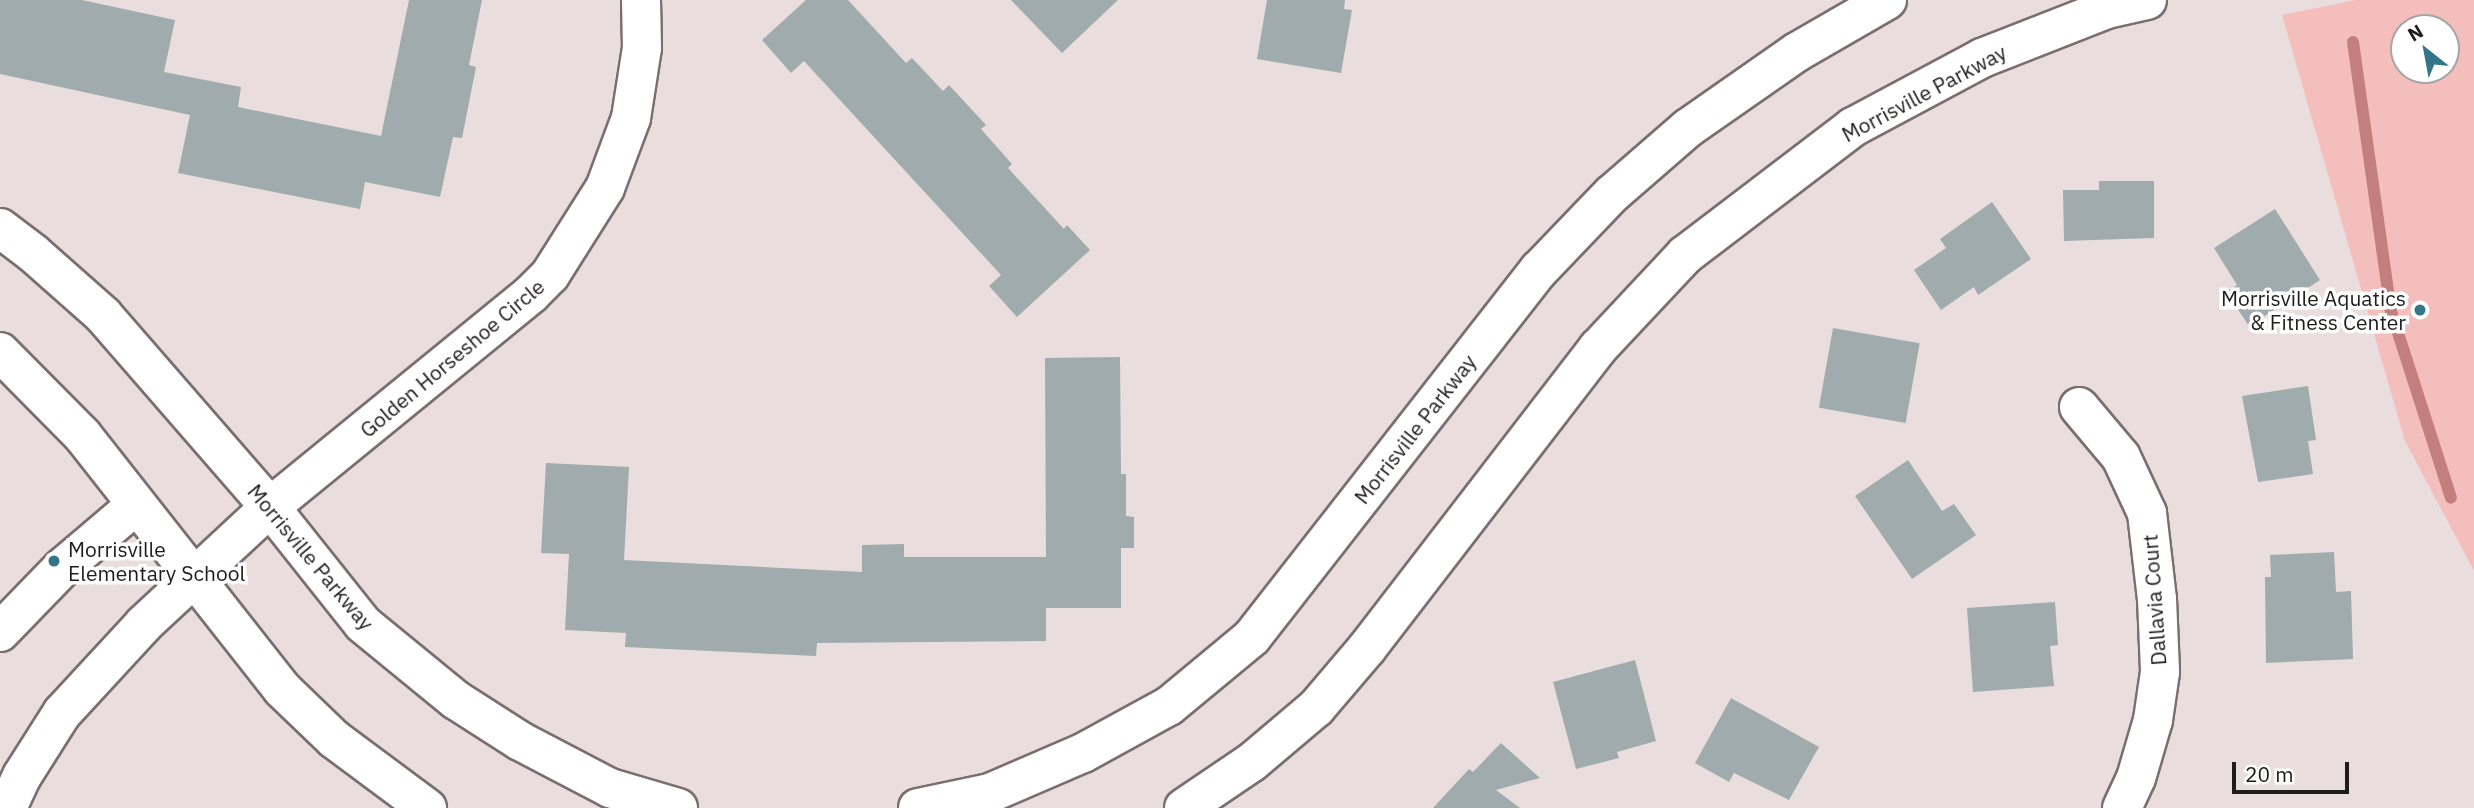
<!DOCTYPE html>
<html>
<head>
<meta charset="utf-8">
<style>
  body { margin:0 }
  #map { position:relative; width:2474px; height:808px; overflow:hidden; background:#eadddd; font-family:"IBM Plex Sans",sans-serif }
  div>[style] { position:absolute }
  .green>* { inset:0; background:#f4bebc }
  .stream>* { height:12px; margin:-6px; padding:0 6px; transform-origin:6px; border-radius:6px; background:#c37f7d }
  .building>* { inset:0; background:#a0abae; transform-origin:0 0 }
  .roads { filter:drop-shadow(2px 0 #7a6f6e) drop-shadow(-2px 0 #7a6f6e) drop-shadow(0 2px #7a6f6e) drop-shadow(0 -2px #7a6f6e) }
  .minor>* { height:38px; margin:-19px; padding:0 19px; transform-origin:19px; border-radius:19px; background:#fff }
  .major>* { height:38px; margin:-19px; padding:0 19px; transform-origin:19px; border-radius:19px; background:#fff }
  .dots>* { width:19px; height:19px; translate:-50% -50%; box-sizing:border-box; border:4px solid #fff; border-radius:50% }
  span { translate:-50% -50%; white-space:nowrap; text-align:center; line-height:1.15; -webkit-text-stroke:7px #fff; paint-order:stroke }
  .street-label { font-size:21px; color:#201c1c }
  .poi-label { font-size:21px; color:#201c1c }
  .right { translate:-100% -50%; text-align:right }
  .left { translate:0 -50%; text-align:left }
  .north { position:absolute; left:2390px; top:14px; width:70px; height:70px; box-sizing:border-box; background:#fff; border:2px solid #a6a4a4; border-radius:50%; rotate:329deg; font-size:19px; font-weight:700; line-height:28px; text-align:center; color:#201c1c }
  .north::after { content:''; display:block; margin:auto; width:24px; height:32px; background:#357589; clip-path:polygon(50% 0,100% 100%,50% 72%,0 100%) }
  .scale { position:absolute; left:2232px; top:762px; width:117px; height:32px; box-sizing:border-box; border:4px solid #201c1c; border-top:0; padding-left:9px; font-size:21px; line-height:24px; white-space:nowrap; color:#201c1c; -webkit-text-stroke:5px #fff; paint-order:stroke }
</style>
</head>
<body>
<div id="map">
  <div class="green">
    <div style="clip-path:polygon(evenodd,2355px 0,2474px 0,2474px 571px,2405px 441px,2282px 15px,2355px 0,2404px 28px,2446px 28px,2446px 70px,2404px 70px,2404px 28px)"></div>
  </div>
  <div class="stream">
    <div style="left:2353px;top:42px;width:272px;rotate:82deg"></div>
    <div style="left:2391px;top:311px;width:196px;rotate:72.2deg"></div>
  </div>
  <div class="building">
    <div style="clip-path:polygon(0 0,82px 0,175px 20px,164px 72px,241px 87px,238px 107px,381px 136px,409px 0,482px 0,469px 65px,476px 67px,462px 138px,453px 137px,440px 197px,365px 182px,360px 209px,178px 173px,190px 115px,0 74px)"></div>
    <div style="clip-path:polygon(806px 0,848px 0,906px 63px,912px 58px,943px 91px,949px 85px,986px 125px,981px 129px,1012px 164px,1008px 168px,1064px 229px,1067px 225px,1090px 250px,1017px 317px,989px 286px,1001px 275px,804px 61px,791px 73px,762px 40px)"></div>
    <div style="clip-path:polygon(1011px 0,1118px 0,1062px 53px)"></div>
    <div style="clip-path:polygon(1267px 0,1345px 0,1344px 9px,1352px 10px,1341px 73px,1257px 59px)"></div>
    <div style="clip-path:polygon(2099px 181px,2154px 181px,2154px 238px,2064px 241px,2063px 190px,2099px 190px)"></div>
    <div style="clip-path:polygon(1992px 202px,2031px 259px,1978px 295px,1974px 287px,1941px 310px,1914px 270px,1946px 248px,1940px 239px)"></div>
    <div style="clip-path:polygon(2275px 209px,2320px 280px,2249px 326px,2226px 292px,2237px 285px,2214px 248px)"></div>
    <div style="left:1833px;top:328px;width:88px;height:81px;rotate:10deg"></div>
    <div style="clip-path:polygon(1120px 357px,1121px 474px,1126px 474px,1126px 516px,1134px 517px,1134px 548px,1121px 548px,1121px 608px,1046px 608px,1046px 641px,817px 643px,816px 656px,625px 647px,626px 633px,565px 630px,569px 554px,541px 553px,546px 463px,629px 467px,624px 560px,862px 572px,862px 545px,904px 544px,904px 557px,1046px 557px,1045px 358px)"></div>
    <div style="clip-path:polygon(2308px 386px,2316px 440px,2308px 441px,2313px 474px,2258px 482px,2242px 396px)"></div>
    <div style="clip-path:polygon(1908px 460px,1942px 511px,1954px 504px,1976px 535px,1912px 579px,1855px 496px)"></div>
    <div style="clip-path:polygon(2334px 552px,2336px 592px,2351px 591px,2353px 659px,2266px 663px,2265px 577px,2271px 577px,2270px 555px)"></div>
    <div style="clip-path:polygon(2055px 602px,2058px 645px,2050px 646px,2054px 686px,1973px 692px,1967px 608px)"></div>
    <div style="clip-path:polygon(1635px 660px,1656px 741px,1617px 752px,1619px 758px,1576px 769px,1553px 682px)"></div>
    <div style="clip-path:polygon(1731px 698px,1819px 747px,1789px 800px,1734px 773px,1729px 782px,1695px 763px)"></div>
    <div style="clip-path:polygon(1501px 743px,1540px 778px,1496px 790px,1520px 808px,1433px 808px,1469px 769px,1473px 772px)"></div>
  </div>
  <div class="roads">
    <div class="minor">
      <div style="left:2079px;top:407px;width:65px;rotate:50deg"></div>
      <div style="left:2121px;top:457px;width:62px;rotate:65.1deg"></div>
      <div style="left:2147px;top:513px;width:87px;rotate:83.4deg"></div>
      <div style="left:2157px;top:599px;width:73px;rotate:87.6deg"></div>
      <div style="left:2160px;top:672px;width:49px;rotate:98.3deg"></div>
      <div style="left:2153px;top:720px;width:60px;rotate:106.3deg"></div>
      <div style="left:2136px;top:778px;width:33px;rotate:115deg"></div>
      <div style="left:0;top:632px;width:89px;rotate:-45.9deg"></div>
      <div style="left:62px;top:568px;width:97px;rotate:-40.4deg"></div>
      <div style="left:7px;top:808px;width:35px;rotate:-65deg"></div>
      <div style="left:22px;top:776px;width:75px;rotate:-57.6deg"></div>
      <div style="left:62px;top:713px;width:121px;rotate:-47.3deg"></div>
      <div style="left:144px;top:624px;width:172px;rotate:-42.9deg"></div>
      <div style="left:270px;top:507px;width:337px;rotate:-39.2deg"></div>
      <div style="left:531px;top:294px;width:27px;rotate:-45deg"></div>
      <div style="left:550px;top:275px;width:103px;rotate:-57.7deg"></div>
      <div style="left:605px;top:188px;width:75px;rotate:-69.6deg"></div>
      <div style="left:631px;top:118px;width:71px;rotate:-81.1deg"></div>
      <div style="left:642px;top:48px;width:48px;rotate:-91.2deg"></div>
    </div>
    <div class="major">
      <div style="left:0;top:228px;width:41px;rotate:37.1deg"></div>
      <div style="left:33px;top:253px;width:94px;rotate:41.5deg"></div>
      <div style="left:103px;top:315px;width:254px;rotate:49deg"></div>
      <div style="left:270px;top:507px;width:149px;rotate:51.5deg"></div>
      <div style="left:363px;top:624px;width:120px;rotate:39.3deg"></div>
      <div style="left:456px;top:700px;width:76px;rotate:32.6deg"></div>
      <div style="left:520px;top:741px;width:102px;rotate:27.6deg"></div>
      <div style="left:610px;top:788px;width:71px;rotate:16.4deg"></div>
      <div style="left:0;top:352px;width:118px;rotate:45.3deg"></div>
      <div style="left:83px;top:436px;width:322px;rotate:51.8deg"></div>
      <div style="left:282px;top:689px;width:72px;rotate:43.9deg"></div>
      <div style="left:334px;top:739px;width:116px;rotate:36.6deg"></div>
      <div style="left:918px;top:808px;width:74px;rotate:-11.8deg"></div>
      <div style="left:990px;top:793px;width:101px;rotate:-23.3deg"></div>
      <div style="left:1083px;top:753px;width:98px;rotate:-28.7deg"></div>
      <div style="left:1169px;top:706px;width:108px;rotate:-39.7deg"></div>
      <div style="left:1252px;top:637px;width:466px;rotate:-52deg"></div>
      <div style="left:1539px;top:270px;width:105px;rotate:-46.2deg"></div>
      <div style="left:1612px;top:194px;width:101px;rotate:-41deg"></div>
      <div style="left:1688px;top:128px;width:133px;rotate:-34.9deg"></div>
      <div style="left:1797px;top:52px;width:104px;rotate:-30deg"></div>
      <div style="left:1184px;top:808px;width:82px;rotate:-34.1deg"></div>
      <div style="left:1252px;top:762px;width:84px;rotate:-40.2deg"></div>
      <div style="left:1316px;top:708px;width:79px;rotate:-49.6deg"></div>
      <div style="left:1367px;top:648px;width:379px;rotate:-52.4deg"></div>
      <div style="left:1598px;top:348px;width:127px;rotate:-46.9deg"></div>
      <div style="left:1685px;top:255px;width:211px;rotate:-37.3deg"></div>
      <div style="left:1853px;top:127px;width:146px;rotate:-28.1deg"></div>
      <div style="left:1982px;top:58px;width:134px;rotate:-21.4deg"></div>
      <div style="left:2107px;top:9px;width:41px;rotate:-12.7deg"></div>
    </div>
  </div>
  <div class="dots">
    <div style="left:2420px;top:310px;background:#357589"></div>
    <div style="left:54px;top:561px;background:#357589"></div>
  </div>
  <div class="street-label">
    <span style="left:1924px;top:93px;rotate:-28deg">Morrisville Parkway</span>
    <span style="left:452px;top:358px;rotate:-40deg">Golden Horseshoe Circle</span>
    <span style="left:1415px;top:429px;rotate:-52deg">Morrisville Parkway</span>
    <span style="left:311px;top:557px;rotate:50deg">Morrisville Parkway</span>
    <span style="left:2154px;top:600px;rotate:-94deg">Dallavia Court</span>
  </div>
  <div class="poi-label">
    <span class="right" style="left:2406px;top:310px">Morrisville Aquatics<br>&amp; Fitness Center</span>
    <span class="left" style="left:68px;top:561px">Morrisville<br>Elementary School</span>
  </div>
  <div class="north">N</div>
  <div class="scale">20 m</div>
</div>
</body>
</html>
